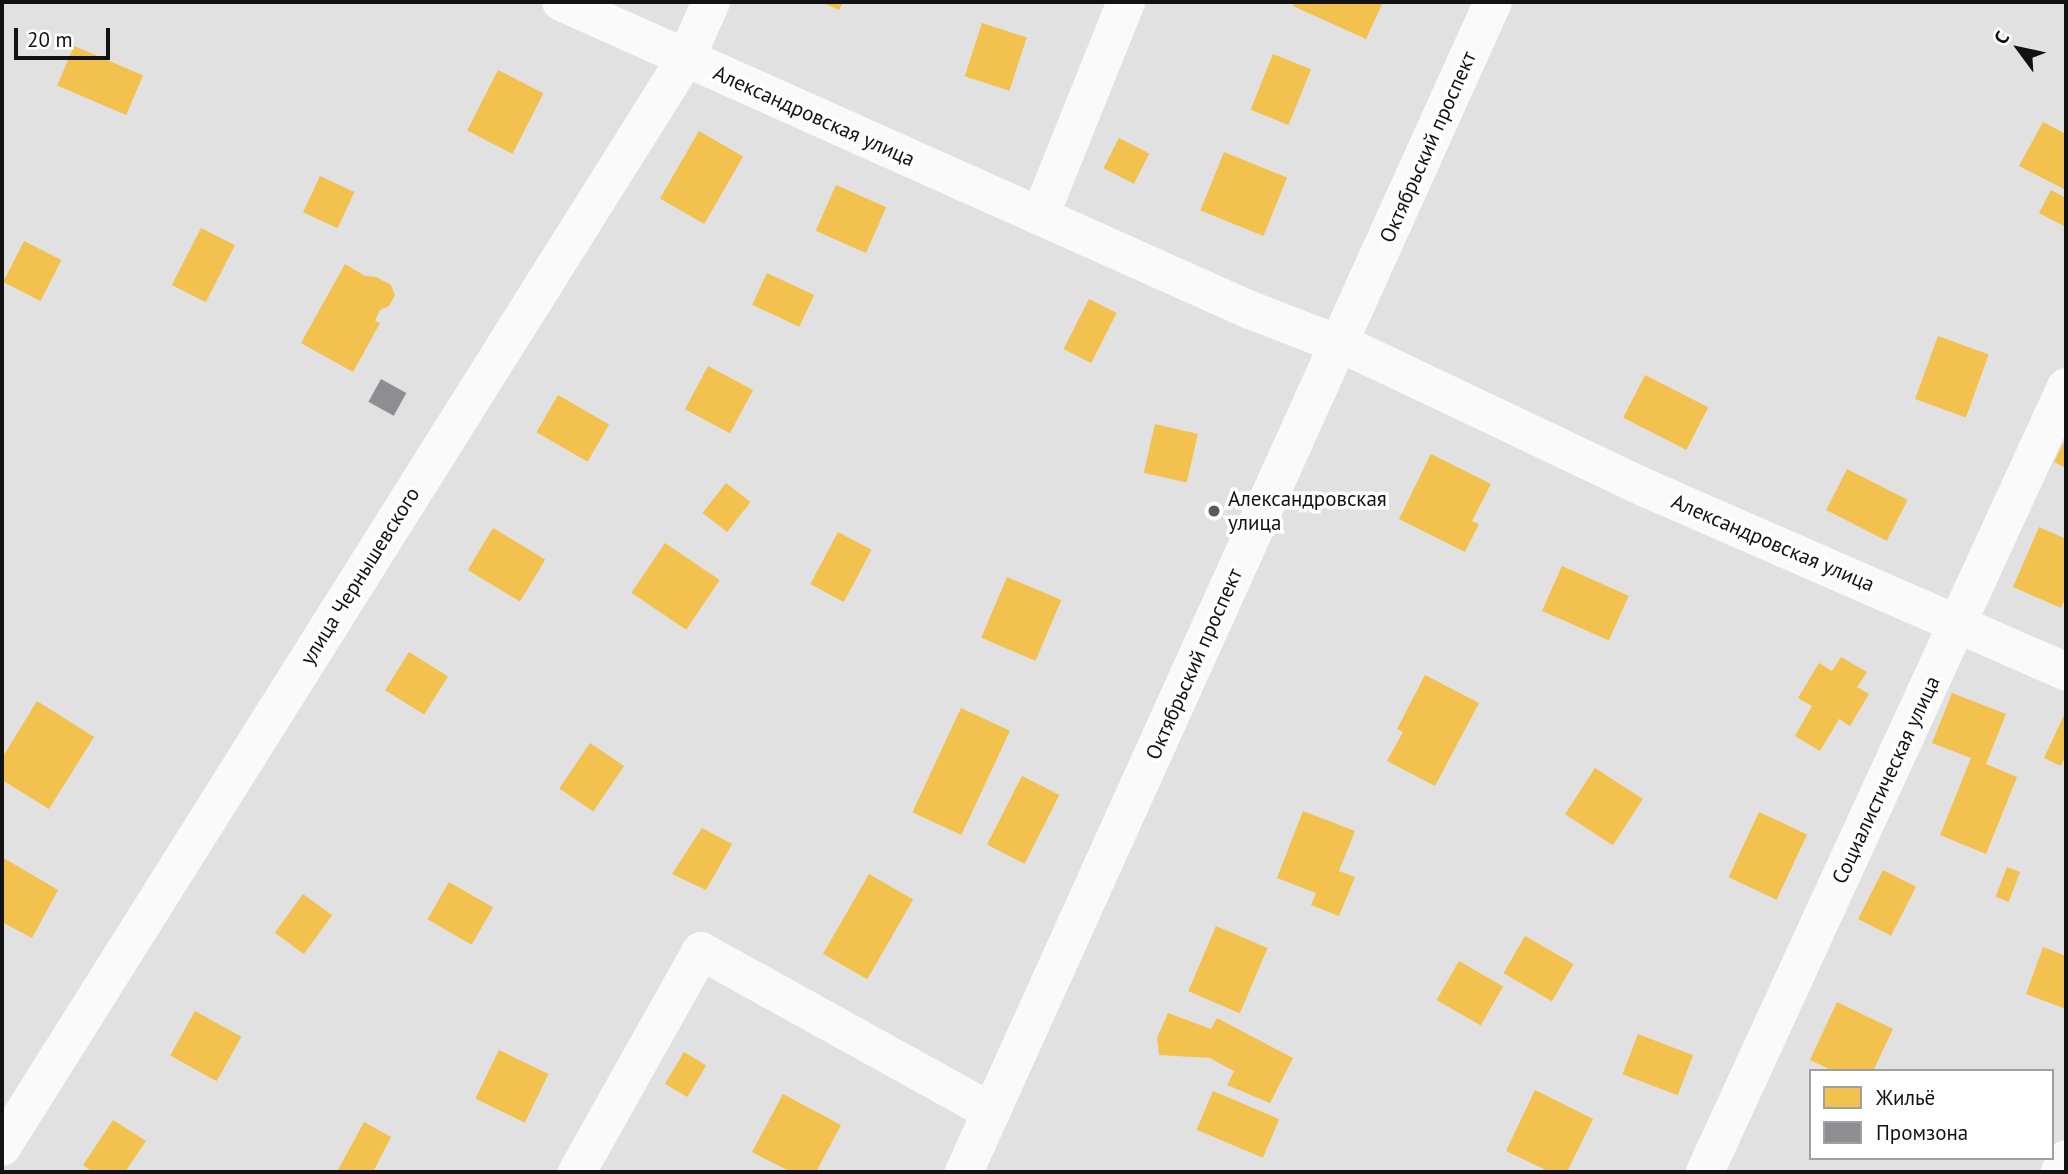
<!DOCTYPE html>
<html>
<head>
<meta charset="utf-8">
<style>
  body { margin:0 }
  #map { position:relative; width:2068px; height:1174px; overflow:hidden; background:#e1e1e1; font-family:"PT Sans",sans-serif }
  div>[style] { position:absolute }
  .homes>* { inset:0; background:#f2c14e; transform-origin:0 0 }
  .industry>* { inset:0; background:#8d8d92; transform-origin:0 0 }
  .minor>* { height:38px; margin:-19px; padding:0 19px; transform-origin:19px; border-radius:19px; background:#fafafa }
  .dots>* { width:19px; height:19px; translate:-50% -50%; box-sizing:border-box; border:4px solid #fff; border-radius:50% }
  span { translate:-50% -50%; white-space:nowrap; text-align:center; line-height:1.15; -webkit-text-stroke:7px #fff; paint-order:stroke }
  .street-label { font-size:21px; color:#121213 }
  .poi-label { font-size:21px; color:#121213 }
  .left { translate:0 -50%; text-align:left }
  .frame { position:absolute; inset:0; border:4px solid #121213; pointer-events:none }
  .legend { position:absolute; left:1809px; top:1069px; width:245px; height:91px; box-sizing:border-box; background:#fff; border:2px solid #a0a0a1; margin:0; padding:9px 12px; list-style:none; font-size:21px; color:#121213 }
  .legend li { display:flex; align-items:center; gap:14px; height:35px }
  .legend b { width:35px; border:2px solid #a0a0a1 }
  .north { position:absolute; left:1984px; top:14px; width:70px; height:70px; -webkit-text-stroke:5px #fff; paint-order:stroke; rotate:303deg; font-size:19px; font-weight:700; line-height:28px; text-align:center; color:#121213 }
  .north::after { content:''; display:block; margin:auto; width:24px; height:32px; background:#121213; clip-path:polygon(50% 0,100% 100%,50% 72%,0 100%) }
  .scale { position:absolute; left:14px; top:28px; width:96px; height:32px; box-sizing:border-box; border:4px solid #121213; border-top:0; padding-left:9px; font-size:21px; line-height:24px; white-space:nowrap; color:#121213; -webkit-text-stroke:5px #fff; paint-order:stroke }
</style>
</head>
<body>
<div id="map">
  <div class="homes">
    <div style="clip-path:polygon(821px 2px,843px 2px,839px 10px)"></div>
    <div style="clip-path:polygon(1295px 2px,1383px 2px,1366px 39px,1293px 6px)"></div>
    <div style="left:982px;top:23px;width:47px;height:56px;rotate:18deg"></div>
    <div style="left:74px;top:46px;width:75px;height:43px;rotate:23deg"></div>
    <div style="left:1273px;top:54px;width:41px;height:60px;rotate:22deg"></div>
    <div style="left:498px;top:70px;width:51px;height:68px;rotate:27deg"></div>
    <div style="clip-path:polygon(2043px 122px,2066px 134px,2066px 190px,2019px 166px)"></div>
    <div style="left:699px;top:131px;width:51px;height:78px;rotate:30deg"></div>
    <div style="left:1119px;top:138px;width:34px;height:34px;rotate:27deg"></div>
    <div style="left:1224px;top:152px;width:68px;height:63px;rotate:22deg"></div>
    <div style="left:320px;top:176px;width:38px;height:40px;rotate:25deg"></div>
    <div style="left:836px;top:185px;width:55px;height:50px;rotate:24deg"></div>
    <div style="clip-path:polygon(2051px 190px,2066px 198px,2066px 227px,2039px 213px)"></div>
    <div style="left:201px;top:228px;width:38px;height:64px;rotate:27deg"></div>
    <div style="left:24px;top:241px;width:42px;height:46px;rotate:27deg"></div>
    <div style="clip-path:polygon(345px 264px,365px 276px,376px 277px,391px 285px,395px 295px,389px 306px,380px 310px,375px 321px,380px 323px,353px 372px,301px 343px)"></div>
    <div style="left:767px;top:273px;width:52px;height:35px;rotate:25deg"></div>
    <div style="left:1089px;top:299px;width:31px;height:56px;rotate:27deg"></div>
    <div style="left:1938px;top:336px;width:54px;height:67px;rotate:20deg"></div>
    <div style="left:708px;top:366px;width:51px;height:49px;rotate:28deg"></div>
    <div style="left:1645px;top:375px;width:71px;height:48px;rotate:27deg"></div>
    <div style="left:558px;top:395px;width:59px;height:43px;rotate:30deg"></div>
    <div style="left:1155px;top:424px;width:44px;height:50px;rotate:13deg"></div>
    <div style="clip-path:polygon(2066px 438px,2066px 468px,2054px 462px)"></div>
    <div style="clip-path:polygon(1431px 454px,1491px 484px,1472px 521px,1479px 524px,1465px 552px,1399px 519px)"></div>
    <div style="left:1847px;top:469px;width:68px;height:46px;rotate:27deg"></div>
    <div style="left:726px;top:483px;width:31px;height:38px;rotate:38deg"></div>
    <div style="clip-path:polygon(2039px 527px,2066px 539px,2066px 596px,2061px 608px,2013px 587px)"></div>
    <div style="left:493px;top:528px;width:61px;height:49px;rotate:31deg"></div>
    <div style="left:838px;top:532px;width:38px;height:59px;rotate:28deg"></div>
    <div style="left:665px;top:543px;width:66px;height:60px;rotate:34deg"></div>
    <div style="left:1562px;top:566px;width:73px;height:49px;rotate:24deg"></div>
    <div style="left:1007px;top:577px;width:59px;height:66px;rotate:23deg"></div>
    <div style="left:409px;top:652px;width:46px;height:45px;rotate:32deg"></div>
    <div style="clip-path:polygon(1841px 657px,1867px 672px,1857px 687px,1869px 694px,1850px 726px,1839px 719px,1820px 751px,1795px 736px,1812px 706px,1798px 698px,1819px 663px,1832px 671px)"></div>
    <div style="clip-path:polygon(1425px 675px,1479px 703px,1435px 786px,1387px 761px,1403px 732px,1397px 729px)"></div>
    <div style="clip-path:polygon(1952px 693px,2006px 714px,1986px 764px,2017px 777px,1986px 854px,1940px 835px,1971px 758px,1932px 743px)"></div>
    <div style="clip-path:polygon(37px 701px,94px 737px,49px 809px,2px 780px,2px 758px)"></div>
    <div style="left:961px;top:708px;width:54px;height:115px;rotate:25deg"></div>
    <div style="clip-path:polygon(2066px 711px,2066px 755px,2061px 766px,2044px 758px)"></div>
    <div style="left:590px;top:743px;width:41px;height:55px;rotate:34deg"></div>
    <div style="left:1595px;top:768px;width:57px;height:55px;rotate:33deg"></div>
    <div style="left:1022px;top:776px;width:42px;height:77px;rotate:27deg"></div>
    <div style="clip-path:polygon(1303px 811px,1355px 831px,1339px 871px,1355px 877px,1339px 916px,1311px 905px,1316px 893px,1277px 878px)"></div>
    <div style="left:1759px;top:812px;width:53px;height:72px;rotate:25deg"></div>
    <div style="clip-path:polygon(702px 828px,732px 844px,706px 890px,672px 874px)"></div>
    <div style="clip-path:polygon(2px 857px,58px 890px,32px 938px,2px 922px)"></div>
    <div style="left:2007px;top:867px;width:14px;height:32px;rotate:21deg"></div>
    <div style="left:1883px;top:870px;width:37px;height:55px;rotate:27deg"></div>
    <div style="left:869px;top:874px;width:51px;height:92px;rotate:30deg"></div>
    <div style="left:449px;top:882px;width:51px;height:43px;rotate:30deg"></div>
    <div style="left:303px;top:894px;width:36px;height:48px;rotate:36deg"></div>
    <div style="left:1216px;top:926px;width:56px;height:71px;rotate:23deg"></div>
    <div style="left:1525px;top:936px;width:56px;height:43px;rotate:30deg"></div>
    <div style="clip-path:polygon(2043px 947px,2066px 956px,2066px 1009px,2026px 994px)"></div>
    <div style="left:1459px;top:961px;width:51px;height:45px;rotate:30deg"></div>
    <div style="clip-path:polygon(1837px 1002px,1893px 1029px,1873px 1071px,1833px 1071px,1810px 1060px)"></div>
    <div style="left:195px;top:1011px;width:53px;height:51px;rotate:29deg"></div>
    <div style="clip-path:polygon(1168px 1013px,1211px 1029px,1217px 1018px,1293px 1058px,1270px 1103px,1227px 1085px,1234px 1071px,1210px 1058px,1159px 1055px,1157px 1038px)"></div>
    <div style="left:1638px;top:1034px;width:59px;height:43px;rotate:21deg"></div>
    <div style="left:499px;top:1050px;width:55px;height:54px;rotate:26deg"></div>
    <div style="left:684px;top:1052px;width:26px;height:37px;rotate:31deg"></div>
    <div style="clip-path:polygon(1535px 1090px,1593px 1119px,1567px 1172px,1550px 1172px,1506px 1151px)"></div>
    <div style="left:1213px;top:1091px;width:72px;height:42px;rotate:23deg"></div>
    <div style="clip-path:polygon(783px 1094px,841px 1125px,816px 1172px,791px 1172px,752px 1152px)"></div>
    <div style="clip-path:polygon(113px 1120px,146px 1141px,125px 1172px,93px 1172px,83px 1165px)"></div>
    <div style="clip-path:polygon(364px 1122px,391px 1137px,373px 1172px,337px 1172px)"></div>
  </div>
  <div class="industry">
    <div style="left:381px;top:379px;width:29px;height:26px;rotate:29deg"></div>
  </div>
  <div class="minor">
    <div style="left:561px;top:2px;width:755px;rotate:24.09deg"></div>
    <div style="left:1250px;top:310px;width:117px;rotate:21.1deg"></div>
    <div style="left:1359px;top:352px;width:320px;rotate:25.4deg"></div>
    <div style="left:1648px;top:489px;width:456px;rotate:23.6deg"></div>
    <div style="left:1040px;top:216px;width:231px;rotate:-68.1deg"></div>
    <div style="left:2px;top:1147px;width:1286px;rotate:-57.87deg"></div>
    <div style="left:686px;top:58px;width:61px;rotate:-65.9deg"></div>
    <div style="left:577px;top:1172px;width:253px;rotate:-60.7deg"></div>
    <div style="left:701px;top:951px;width:332px;rotate:29deg"></div>
    <div style="left:964px;top:1172px;width:1284px;rotate:-65.67deg"></div>
    <div style="left:1705px;top:1172px;width:864px;rotate:-65.3deg"></div>
    <div style="left:2060px;top:1172px;width:14px;rotate:-65deg"></div>
  </div>
  <div class="dots">
    <div style="left:1214px;top:511px;background:#5a5a5b"></div>
  </div>
  <div class="street-label">
    <span style="left:814px;top:116px;rotate:24deg">Александровская улица</span>
    <span style="left:1428px;top:147px;rotate:-66deg">Октябрьский проспект</span>
    <span style="left:1773px;top:543px;rotate:23deg">Александровская улица</span>
    <span style="left:360px;top:576px;rotate:-58deg">улица Чернышевского</span>
    <span style="left:1194px;top:664px;rotate:-66deg">Октябрьский проспект</span>
    <span style="left:1886px;top:780px;rotate:-65deg">Социалистическая улица</span>
  </div>
  <div class="poi-label">
    <span class="left" style="left:1228px;top:511px">Александровская<br>улица</span>
  </div>
  <div class="frame"></div>
  <ul class="legend">
  <li><b style="height:19px;background:#f2c14e"></b>Жильё</li>
  <li><b style="height:19px;background:#8d8d92"></b>Промзона</li>
  </ul>
  <div class="north">С</div>
  <div class="scale">20 m</div>
</div>
</body>
</html>
